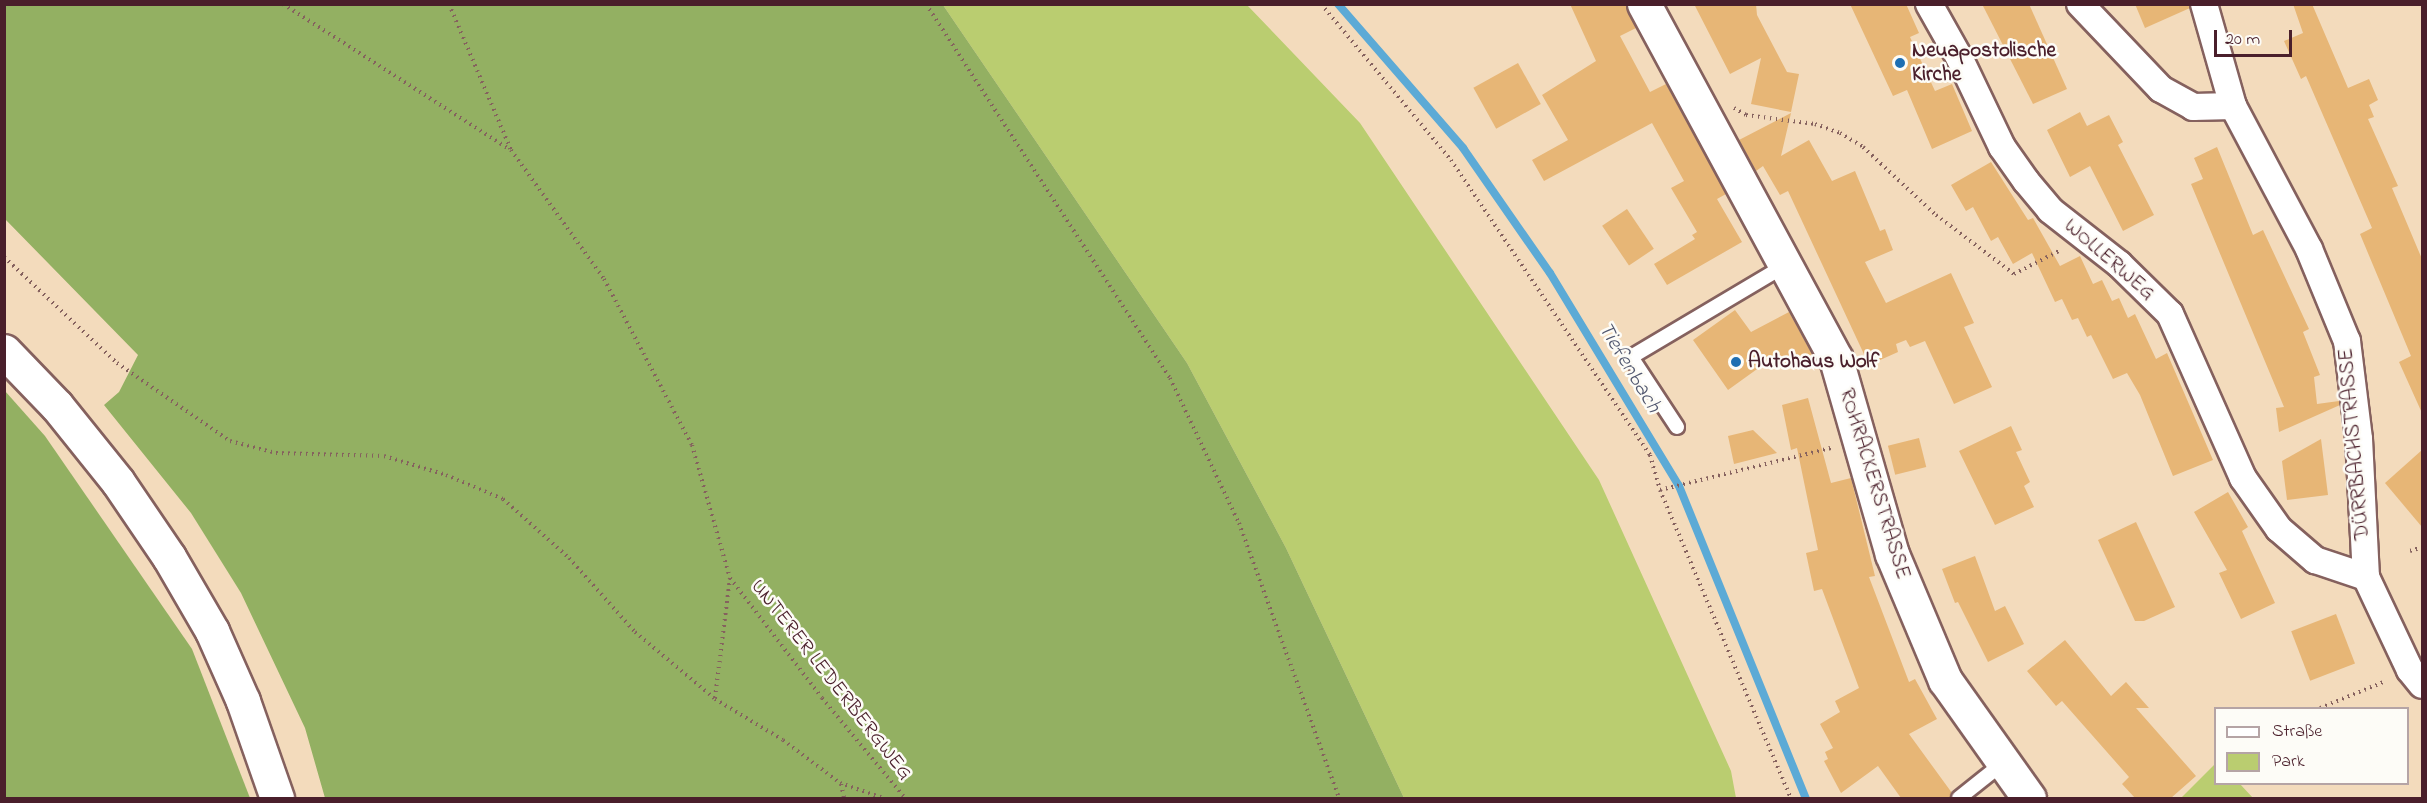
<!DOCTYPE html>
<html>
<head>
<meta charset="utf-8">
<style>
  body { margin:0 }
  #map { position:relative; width:2427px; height:803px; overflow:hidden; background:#f3dbbc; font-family:"Indie Flower",sans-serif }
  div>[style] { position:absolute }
  .green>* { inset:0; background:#bacd70 }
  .forest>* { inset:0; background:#93b062 }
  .stream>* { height:8px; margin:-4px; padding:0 4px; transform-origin:4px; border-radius:4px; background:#5caad6 }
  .building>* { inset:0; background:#e7b676; transform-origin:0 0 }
  .path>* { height:4px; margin-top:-2px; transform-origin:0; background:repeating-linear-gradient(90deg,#85615e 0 1.5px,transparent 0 6px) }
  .roads { filter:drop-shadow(2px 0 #85615e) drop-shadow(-2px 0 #85615e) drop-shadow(0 2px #85615e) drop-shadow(0 -2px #85615e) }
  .lane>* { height:14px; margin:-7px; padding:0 7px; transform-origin:7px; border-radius:7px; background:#fff }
  .street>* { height:26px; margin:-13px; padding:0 13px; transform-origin:13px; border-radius:13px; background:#fff }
  .secondary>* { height:33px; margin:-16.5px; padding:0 16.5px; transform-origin:16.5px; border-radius:16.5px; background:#fff }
  .dots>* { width:16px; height:16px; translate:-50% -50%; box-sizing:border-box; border:3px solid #fdfcf7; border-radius:50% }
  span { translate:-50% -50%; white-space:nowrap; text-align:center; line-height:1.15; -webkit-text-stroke:5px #fdfcf7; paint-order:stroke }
  .poi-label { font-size:21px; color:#4a1f2b; font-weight:700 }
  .left { translate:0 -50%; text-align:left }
  .street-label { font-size:21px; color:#4a1f2b }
  .water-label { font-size:22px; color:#51576f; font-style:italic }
  .frame { position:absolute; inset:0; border:6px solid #4a1f2b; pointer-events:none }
  .legend { position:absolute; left:2214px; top:707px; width:195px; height:78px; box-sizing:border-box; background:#fdfcf7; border:2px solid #b5a4a5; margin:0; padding:8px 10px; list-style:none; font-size:18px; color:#4a1f2b }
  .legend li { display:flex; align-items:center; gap:12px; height:30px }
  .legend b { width:30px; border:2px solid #b5a4a5 }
  .scale { position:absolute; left:2214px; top:30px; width:78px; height:27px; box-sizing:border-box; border:3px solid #4a1f2b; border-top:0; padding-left:8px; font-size:18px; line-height:21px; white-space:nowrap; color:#4a1f2b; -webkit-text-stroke:4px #fdfcf7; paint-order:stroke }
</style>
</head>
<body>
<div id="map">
  <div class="green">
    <div style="clip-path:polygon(943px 5px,1247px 5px,1360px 123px,1599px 480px,1731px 771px,1736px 798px,1404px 798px,1286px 548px,1187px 363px)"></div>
    <div style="clip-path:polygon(2215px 764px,2216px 784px,2240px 784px,2253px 798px,2181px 798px)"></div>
  </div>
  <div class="forest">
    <div style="clip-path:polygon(5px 4px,943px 5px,1187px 363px,1286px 548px,1404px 798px,325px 798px,305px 728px,241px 593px,191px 513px,104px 405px,119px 392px,138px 355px,5px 219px)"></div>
    <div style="clip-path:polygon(5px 391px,45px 436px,192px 649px,250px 798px,5px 798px)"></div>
  </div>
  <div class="stream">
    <div style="left:1338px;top:4px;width:191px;rotate:49deg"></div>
    <div style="left:1463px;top:148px;width:152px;rotate:55.2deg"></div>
    <div style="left:1550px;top:273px;width:249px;rotate:58.8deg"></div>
    <div style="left:1679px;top:486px;width:337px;rotate:67.9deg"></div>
  </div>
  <div class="building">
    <div style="clip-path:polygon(1570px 4px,1625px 4px,1636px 28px,1620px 36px,1650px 92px,1666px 84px,1726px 194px,1717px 199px,1742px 242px,1667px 285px,1654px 264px,1695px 239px,1692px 235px,1697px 232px,1671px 188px,1684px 181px,1652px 123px,1544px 181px,1532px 160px,1568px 140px,1542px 95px,1596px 61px)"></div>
    <div style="clip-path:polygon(1694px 4px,1756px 4px,1757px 15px,1787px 72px,1799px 74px,1791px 112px,1751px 104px,1761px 58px,1730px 74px)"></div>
    <div style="clip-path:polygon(1850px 4px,1906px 4px,1919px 33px,1910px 37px,1935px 91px,1952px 84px,1972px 131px,1932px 149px,1907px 90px,1893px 96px)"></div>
    <div style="clip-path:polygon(1982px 4px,2029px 4px,2067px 89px,2033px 104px)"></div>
    <div style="clip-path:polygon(2135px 4px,2189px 4px,2190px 8px,2145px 28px)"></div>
    <div style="clip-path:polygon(2293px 4px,2312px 4px,2348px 88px,2369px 79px,2378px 100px,2369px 105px,2374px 117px,2368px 119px,2398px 186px,2392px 188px,2422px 259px,2422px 413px,2399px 362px,2411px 356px,2360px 234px,2372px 228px,2306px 76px,2301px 79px,2284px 41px,2303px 33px)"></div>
    <div style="left:1518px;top:63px;width:47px;height:51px;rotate:61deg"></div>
    <div style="clip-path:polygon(2080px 112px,2087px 126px,2109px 115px,2123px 142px,2118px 145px,2154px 215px,2123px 231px,2090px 166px,2070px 177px,2047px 130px)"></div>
    <div style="clip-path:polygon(1791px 113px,1781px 156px,1809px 140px,1832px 181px,1855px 171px,1880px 231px,1885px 229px,1893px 250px,1865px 262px,1886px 303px,1951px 273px,1974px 323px,1964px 327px,1992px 387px,1954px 404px,1925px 341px,1910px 347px,1906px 340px,1896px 344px,1898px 352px,1869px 365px,1788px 191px,1780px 195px,1763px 166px,1756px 171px,1739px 140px)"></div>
    <div style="clip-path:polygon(2217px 147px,2253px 235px,2263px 230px,2309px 329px,2303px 332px,2320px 375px,2314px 377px,2317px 404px,2339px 401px,2340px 405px,2279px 432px,2276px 408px,2284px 407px,2191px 184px,2203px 179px,2194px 158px)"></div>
    <div style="clip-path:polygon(1991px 162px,2028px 220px,2033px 218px,2060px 266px,2080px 256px,2093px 284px,2102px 280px,2112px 301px,2119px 298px,2128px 318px,2135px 314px,2156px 359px,2167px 353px,2213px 460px,2173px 476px,2140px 395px,2127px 373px,2113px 379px,2091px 335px,2087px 337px,2078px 318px,2072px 320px,2062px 299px,2055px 302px,2032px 253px,2013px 264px,1998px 237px,1991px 241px,1973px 207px,1966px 211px,1951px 185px)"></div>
    <div style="left:1627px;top:209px;width:48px;height:30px;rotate:56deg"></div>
    <div style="clip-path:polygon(1735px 310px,1751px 332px,1789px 312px,1812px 354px,1786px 368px,1778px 354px,1728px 390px,1693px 340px)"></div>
    <div style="clip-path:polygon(1808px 398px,1831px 483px,1851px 478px,1875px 576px,1869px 577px,1909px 682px,1915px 679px,1937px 719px,1909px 734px,1952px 793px,1950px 798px,1901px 798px,1878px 766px,1841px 793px,1824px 761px,1828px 759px,1825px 752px,1833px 748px,1820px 724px,1840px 712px,1835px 701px,1859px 688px,1822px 589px,1814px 591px,1806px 553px,1818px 550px,1797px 448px,1791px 450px,1782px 405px)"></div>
    <div style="clip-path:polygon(2011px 426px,2022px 450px,2016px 452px,2030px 482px,2024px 486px,2034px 507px,1995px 525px,1959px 451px)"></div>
    <div style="clip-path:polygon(1753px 430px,1777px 453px,1734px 464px,1728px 436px)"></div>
    <div style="left:1919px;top:438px;width:30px;height:32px;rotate:76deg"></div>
    <div style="clip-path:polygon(2321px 439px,2328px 495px,2287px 500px,2282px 461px)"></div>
    <div style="clip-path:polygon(2422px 450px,2422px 527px,2385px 483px)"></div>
    <div style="clip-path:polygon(2228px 492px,2248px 527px,2242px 531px,2275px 603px,2241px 619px,2219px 573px,2227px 570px,2194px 512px)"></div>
    <div style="clip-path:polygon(2136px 522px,2175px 607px,2144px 621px,2135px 621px,2098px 540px)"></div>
    <div style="clip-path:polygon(1975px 556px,1995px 611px,2005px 606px,2024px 644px,1988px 662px,1958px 602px,1955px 603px,1942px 569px)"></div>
    <div style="left:2336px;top:614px;width:53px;height:48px;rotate:69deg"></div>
    <div style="clip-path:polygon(2065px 640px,2111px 696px,2126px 682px,2149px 708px,2136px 708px,2196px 776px,2171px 798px,2135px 798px,2122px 784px,2129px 777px,2062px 701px,2056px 706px,2027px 671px)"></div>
  </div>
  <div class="path">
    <div style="left:283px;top:4px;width:270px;rotate:32.7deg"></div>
    <div style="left:449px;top:4px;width:159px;rotate:67deg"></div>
    <div style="left:511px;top:150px;width:159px;rotate:54.2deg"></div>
    <div style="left:604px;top:279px;width:188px;rotate:62.1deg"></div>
    <div style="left:692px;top:445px;width:138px;rotate:74.1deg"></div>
    <div style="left:730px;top:578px;width:151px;rotate:52.5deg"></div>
    <div style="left:822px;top:698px;width:130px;rotate:50.3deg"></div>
    <div style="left:926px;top:4px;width:447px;rotate:56.9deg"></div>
    <div style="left:1170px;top:378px;width:161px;rotate:64.6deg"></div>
    <div style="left:1239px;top:523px;width:293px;rotate:70deg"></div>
    <div style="left:1321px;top:4px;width:203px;rotate:50.2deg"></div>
    <div style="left:1451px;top:160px;width:356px;rotate:56deg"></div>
    <div style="left:1650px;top:455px;width:36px;rotate:74deg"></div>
    <div style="left:1660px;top:490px;width:335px;rotate:67deg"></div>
    <div style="left:1734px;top:108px;width:14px;rotate:30deg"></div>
    <div style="left:1746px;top:115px;width:70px;rotate:7.4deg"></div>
    <div style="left:1815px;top:124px;width:27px;rotate:20deg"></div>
    <div style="left:1840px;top:133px;width:27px;rotate:31deg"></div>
    <div style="left:1863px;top:147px;width:100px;rotate:43deg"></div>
    <div style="left:1936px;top:215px;width:98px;rotate:37.1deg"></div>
    <div style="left:2014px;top:274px;width:51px;rotate:-27.1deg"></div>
    <div style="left:4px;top:257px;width:155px;rotate:43.2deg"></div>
    <div style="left:117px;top:363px;width:137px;rotate:34.6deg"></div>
    <div style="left:230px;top:441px;width:48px;rotate:14.6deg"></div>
    <div style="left:276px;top:453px;width:108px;rotate:1.6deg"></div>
    <div style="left:384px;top:456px;width:65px;rotate:17deg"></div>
    <div style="left:446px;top:475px;width:62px;rotate:22.8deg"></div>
    <div style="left:503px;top:499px;width:89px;rotate:41.8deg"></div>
    <div style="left:569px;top:558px;width:99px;rotate:48.3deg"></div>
    <div style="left:635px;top:632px;width:104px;rotate:39.9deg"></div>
    <div style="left:715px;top:699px;width:79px;rotate:31.1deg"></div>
    <div style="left:783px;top:740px;width:71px;rotate:37deg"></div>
    <div style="left:840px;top:783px;width:46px;rotate:19.2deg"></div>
    <div style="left:1660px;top:490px;width:176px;rotate:-13.8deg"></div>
    <div style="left:2410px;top:551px;width:13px;rotate:-18deg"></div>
    <div style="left:715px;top:698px;width:121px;rotate:-82.9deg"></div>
    <div style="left:2320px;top:708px;width:71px;rotate:-22.2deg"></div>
    <div style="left:841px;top:784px;width:14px;rotate:78deg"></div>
  </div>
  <div class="roads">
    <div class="lane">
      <div style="left:1677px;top:427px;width:84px;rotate:-123.3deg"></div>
      <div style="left:1631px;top:357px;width:180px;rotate:-30.7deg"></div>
      <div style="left:1959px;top:798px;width:56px;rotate:-38.5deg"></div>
    </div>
    <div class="street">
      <div style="left:1929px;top:4px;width:63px;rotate:60.6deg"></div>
      <div style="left:1960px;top:59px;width:98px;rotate:64.5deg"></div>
      <div style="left:2002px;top:147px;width:42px;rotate:54.8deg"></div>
      <div style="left:2026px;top:181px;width:38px;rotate:50deg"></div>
      <div style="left:2050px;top:210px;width:88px;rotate:38deg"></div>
      <div style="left:2119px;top:264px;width:71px;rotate:44.4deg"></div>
      <div style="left:2170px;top:314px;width:180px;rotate:66deg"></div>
      <div style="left:2243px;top:478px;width:62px;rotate:54.8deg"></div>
      <div style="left:2279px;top:529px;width:48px;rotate:40.7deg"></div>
      <div style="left:2315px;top:560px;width:54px;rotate:18.4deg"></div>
      <div style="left:2080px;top:4px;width:117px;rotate:46.4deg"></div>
      <div style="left:2161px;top:89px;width:37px;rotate:29deg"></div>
      <div style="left:2193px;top:107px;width:40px;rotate:-1.4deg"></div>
      <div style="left:2204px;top:4px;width:106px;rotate:74.1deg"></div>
      <div style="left:2233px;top:106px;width:162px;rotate:62deg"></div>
      <div style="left:2309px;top:249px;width:100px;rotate:67.6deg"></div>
      <div style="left:2347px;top:341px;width:99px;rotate:83deg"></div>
      <div style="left:2359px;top:439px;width:138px;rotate:87.1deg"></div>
      <div style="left:2366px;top:577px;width:103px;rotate:64.7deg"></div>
      <div style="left:2410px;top:670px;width:19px;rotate:51deg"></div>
    </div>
    <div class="secondary">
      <div style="left:1644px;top:4px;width:404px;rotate:61.6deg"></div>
      <div style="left:1836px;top:359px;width:203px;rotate:74deg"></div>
      <div style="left:1892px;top:554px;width:137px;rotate:67.2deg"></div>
      <div style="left:1945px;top:680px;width:145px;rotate:54.6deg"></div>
      <div style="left:4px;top:351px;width:76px;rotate:46.1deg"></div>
      <div style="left:57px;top:406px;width:97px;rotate:51.2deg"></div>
      <div style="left:118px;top:482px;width:91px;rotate:55.8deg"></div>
      <div style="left:169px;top:557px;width:86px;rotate:59.8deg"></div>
      <div style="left:212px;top:631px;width:77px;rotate:66.1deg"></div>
      <div style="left:243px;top:701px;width:103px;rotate:70.7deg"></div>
    </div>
  </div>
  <div class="dots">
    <div style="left:1900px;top:63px;background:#1f6fb2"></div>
    <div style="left:1736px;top:362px;background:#1f6fb2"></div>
  </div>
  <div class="poi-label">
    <span class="left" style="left:1912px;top:63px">Neuapostolische<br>Kirche</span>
    <span class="left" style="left:1748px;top:362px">Autohaus Wolf</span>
  </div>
  <div class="street-label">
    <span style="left:2109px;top:260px;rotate:41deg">WOLLERWEG</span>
    <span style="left:2355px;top:444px;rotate:-95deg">DÜRRBACHSTRASSE</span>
    <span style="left:1874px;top:484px;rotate:73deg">ROHRACKERSTRASSE</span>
    <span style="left:831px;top:680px;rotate:52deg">UNTERER LEDERBERGWEG</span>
  </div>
  <div class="water-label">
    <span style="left:1628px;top:368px;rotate:59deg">Tiefenbach</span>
  </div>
  <div class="frame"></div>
  <ul class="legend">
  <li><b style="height:8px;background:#fff"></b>Straße</li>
  <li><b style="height:16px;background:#bacd70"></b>Park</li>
  </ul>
  <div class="scale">20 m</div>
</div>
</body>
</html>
